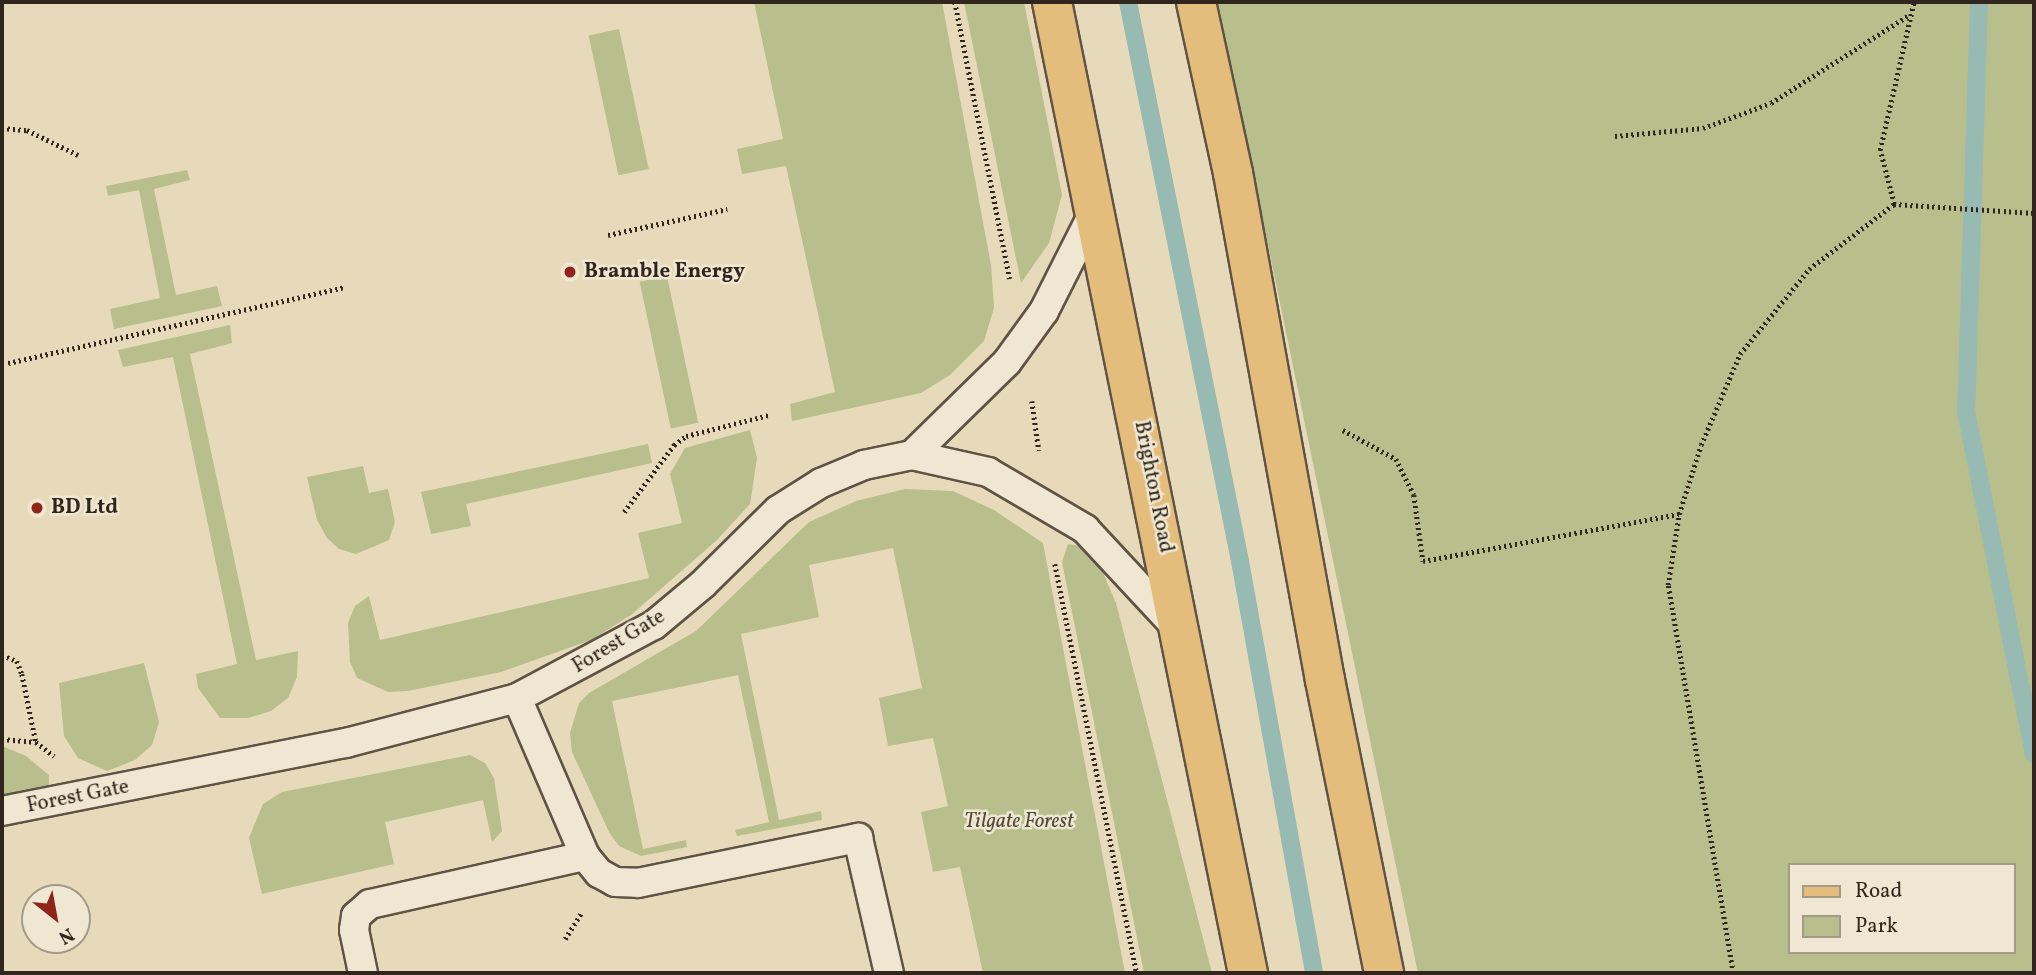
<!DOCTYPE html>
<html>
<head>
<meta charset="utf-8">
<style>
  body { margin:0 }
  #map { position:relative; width:2036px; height:975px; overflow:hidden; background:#e7daba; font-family:Vollkorn,serif }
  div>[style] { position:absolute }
  .green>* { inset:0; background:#b9be8d; transform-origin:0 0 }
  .stream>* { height:18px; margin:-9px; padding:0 9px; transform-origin:9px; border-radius:9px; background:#97bab3 }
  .path>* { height:4.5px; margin-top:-2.25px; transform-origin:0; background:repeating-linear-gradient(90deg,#30261d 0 2px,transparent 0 5.5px) }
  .roads { filter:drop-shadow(2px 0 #5e5344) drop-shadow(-2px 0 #5e5344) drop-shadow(0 2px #5e5344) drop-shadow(0 -2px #5e5344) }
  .lane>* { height:28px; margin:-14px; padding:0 14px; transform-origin:14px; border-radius:14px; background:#efe7d2 }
  .primary>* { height:38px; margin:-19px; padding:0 19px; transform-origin:19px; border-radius:19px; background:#e4bd7d }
  .dots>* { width:19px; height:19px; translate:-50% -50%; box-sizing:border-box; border:4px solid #efe7d2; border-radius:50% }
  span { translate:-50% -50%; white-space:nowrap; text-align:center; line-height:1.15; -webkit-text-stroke:5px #efe7d2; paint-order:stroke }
  .poi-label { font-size:21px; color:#30261d; font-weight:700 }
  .left { translate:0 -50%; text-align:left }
  .street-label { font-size:21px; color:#30261d }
  .park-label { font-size:21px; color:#524c39; font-style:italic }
  .frame { position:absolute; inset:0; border:4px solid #30261d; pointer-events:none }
  .legend { position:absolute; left:1788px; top:863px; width:228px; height:91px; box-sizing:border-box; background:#efe7d2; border:2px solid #a39a8a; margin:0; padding:9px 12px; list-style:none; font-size:21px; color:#30261d }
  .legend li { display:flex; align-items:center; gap:14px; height:35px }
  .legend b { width:35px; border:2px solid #a39a8a }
  .north { position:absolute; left:21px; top:884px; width:70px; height:70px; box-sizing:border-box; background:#efe7d2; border:2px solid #a39a8a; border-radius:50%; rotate:149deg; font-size:19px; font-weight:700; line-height:28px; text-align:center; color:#30261d }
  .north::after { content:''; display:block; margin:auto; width:24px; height:32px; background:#8f2418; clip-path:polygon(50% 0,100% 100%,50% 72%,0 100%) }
</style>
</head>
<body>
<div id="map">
  <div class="green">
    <div style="clip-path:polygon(754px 2px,942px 2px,991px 265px,994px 308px,984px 341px,950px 375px,921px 393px,792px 421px,790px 404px,835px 392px,786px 166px,742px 174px,737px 149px,783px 139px)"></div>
    <div style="clip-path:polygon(964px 2px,1024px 2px,1062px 195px,1049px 243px,1021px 283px)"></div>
    <div style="clip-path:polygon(evenodd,1218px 2px,2034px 2px,2034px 973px,1418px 973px,1218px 2px,1789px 865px,2013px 865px,2013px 952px,1789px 952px,1789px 865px)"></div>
    <div style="left:619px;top:29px;width:143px;height:31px;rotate:78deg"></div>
    <div style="clip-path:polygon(187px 170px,190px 180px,154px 189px,176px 295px,217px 286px,222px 306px,114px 329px,110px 309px,160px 298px,139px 190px,108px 196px,106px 186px)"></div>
    <div style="left:667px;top:276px;width:150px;height:28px;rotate:78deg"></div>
    <div style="clip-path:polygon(230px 325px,232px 343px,190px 354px,256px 660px,298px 651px,297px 677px,288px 698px,271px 711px,248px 718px,220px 718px,198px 688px,196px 674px,237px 664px,173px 357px,123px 367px,118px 350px)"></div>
    <div style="clip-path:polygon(750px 430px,757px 458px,750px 504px,717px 540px,631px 615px,591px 640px,501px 672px,408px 691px,388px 692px,357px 678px,350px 662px,348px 623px,355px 606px,369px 596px,380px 640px,649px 578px,638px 533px,682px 523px,670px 474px,685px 448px)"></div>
    <div style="clip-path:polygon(648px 444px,652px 463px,466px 504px,471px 526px,431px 534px,421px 492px)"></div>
    <div style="clip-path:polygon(363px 466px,369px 493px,388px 489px,395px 522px,389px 540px,356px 554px,339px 549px,327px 538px,317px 520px,307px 477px)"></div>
    <div style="clip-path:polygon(905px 489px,953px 491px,994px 510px,1043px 543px,1125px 973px,983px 973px,960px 867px,933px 872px,921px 812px,948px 806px,933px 738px,888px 746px,879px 698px,922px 688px,893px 548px,809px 565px,819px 617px,741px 634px,779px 820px,821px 811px,822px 820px,737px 836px,735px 830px,769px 822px,738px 675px,612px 701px,643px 849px,686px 840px,687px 847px,641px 856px,619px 846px,609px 832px,572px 752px,570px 733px,579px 703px,589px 693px,696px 631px,809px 522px,856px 501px)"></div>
    <div style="clip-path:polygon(1068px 544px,1081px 546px,1101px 568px,1116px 603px,1212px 973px,1144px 973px,1062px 562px)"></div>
    <div style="clip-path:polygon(144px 663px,159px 722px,152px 745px,135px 760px,107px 771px,78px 758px,64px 736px,59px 683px)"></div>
    <div style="clip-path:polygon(2px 746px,26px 756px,49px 775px,49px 787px,2px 797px)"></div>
    <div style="clip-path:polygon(470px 755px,485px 763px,494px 778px,502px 831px,492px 842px,483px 800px,385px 822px,394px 864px,262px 894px,249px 838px,263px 804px,282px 792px)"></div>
  </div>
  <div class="stream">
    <div style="left:1128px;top:2px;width:570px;rotate:78.67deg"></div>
    <div style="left:1240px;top:561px;width:419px;rotate:79.8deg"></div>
    <div style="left:1979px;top:2px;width:409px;rotate:91.8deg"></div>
    <div style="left:1966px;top:411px;width:350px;rotate:78.8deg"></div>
  </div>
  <div class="path">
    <div style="left:955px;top:2px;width:282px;rotate:78.8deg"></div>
    <div style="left:2px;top:128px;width:25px;rotate:5deg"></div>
    <div style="left:27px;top:130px;width:57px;rotate:26.1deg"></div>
    <div style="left:1615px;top:136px;width:88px;rotate:-5.2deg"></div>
    <div style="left:1703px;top:128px;width:72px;rotate:-20.2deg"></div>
    <div style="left:1771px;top:103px;width:164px;rotate:-32.5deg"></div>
    <div style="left:1894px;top:204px;width:56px;rotate:-104.5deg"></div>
    <div style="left:1880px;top:150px;width:152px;rotate:-77.1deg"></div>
    <div style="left:608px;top:235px;width:122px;rotate:-12.3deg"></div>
    <div style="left:8px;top:363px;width:346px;rotate:-12.7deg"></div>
    <div style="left:1032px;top:401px;width:50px;rotate:82deg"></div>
    <div style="left:1343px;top:430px;width:60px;rotate:28.7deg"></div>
    <div style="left:1396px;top:459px;width:40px;rotate:63.4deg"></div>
    <div style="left:1414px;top:495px;width:67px;rotate:82.2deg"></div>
    <div style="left:1423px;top:561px;width:260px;rotate:-10.4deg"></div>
    <div style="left:624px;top:512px;width:84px;rotate:-53.3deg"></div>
    <div style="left:674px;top:445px;width:15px;rotate:-37deg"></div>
    <div style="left:686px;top:436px;width:86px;rotate:-14.2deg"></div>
    <div style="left:1055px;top:564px;width:417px;rotate:78.7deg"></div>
    <div style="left:2px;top:655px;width:16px;rotate:22deg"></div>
    <div style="left:17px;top:661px;width:14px;rotate:69deg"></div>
    <div style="left:22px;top:674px;width:69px;rotate:78.4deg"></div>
    <div style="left:2px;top:739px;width:34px;rotate:5deg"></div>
    <div style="left:36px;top:742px;width:23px;rotate:38deg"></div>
    <div style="left:565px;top:939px;width:31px;rotate:-58deg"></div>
    <div style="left:1733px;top:973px;width:393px;rotate:-99.5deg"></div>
    <div style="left:1668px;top:585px;width:72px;rotate:-81.2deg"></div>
    <div style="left:1679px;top:514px;width:72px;rotate:-72.3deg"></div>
    <div style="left:1701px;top:445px;width:99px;rotate:-66.8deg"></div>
    <div style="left:1740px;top:354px;width:109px;rotate:-50.9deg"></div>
    <div style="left:1809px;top:269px;width:107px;rotate:-37.4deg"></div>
    <div style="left:1894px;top:204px;width:140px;rotate:3.7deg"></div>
  </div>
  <div class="roads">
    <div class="lane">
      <div style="left:912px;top:455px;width:133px;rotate:-44.4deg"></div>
      <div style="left:1007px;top:362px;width:63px;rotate:-54deg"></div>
      <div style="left:1044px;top:311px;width:118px;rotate:-63.2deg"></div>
      <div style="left:517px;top:698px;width:172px;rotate:66.7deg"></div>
      <div style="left:585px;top:856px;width:22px;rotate:51deg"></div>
      <div style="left:599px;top:873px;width:18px;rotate:29deg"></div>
      <div style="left:615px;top:882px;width:23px;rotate:2deg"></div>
      <div style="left:638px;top:883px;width:225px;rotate:-11.6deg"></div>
      <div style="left:858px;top:838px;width:139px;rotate:77.1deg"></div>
      <div style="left:2px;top:811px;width:351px;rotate:-11.2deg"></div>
      <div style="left:346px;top:743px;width:177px;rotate:-14.7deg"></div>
      <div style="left:517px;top:698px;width:155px;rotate:-28.1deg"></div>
      <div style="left:654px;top:625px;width:64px;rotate:-39.9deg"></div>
      <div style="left:703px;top:584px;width:105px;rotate:-44.6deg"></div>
      <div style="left:778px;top:510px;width:51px;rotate:-32.1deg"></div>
      <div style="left:821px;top:483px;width:47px;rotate:-22.7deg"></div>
      <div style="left:864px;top:465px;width:49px;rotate:-11.8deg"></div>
      <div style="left:912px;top:455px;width:78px;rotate:12.6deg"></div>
      <div style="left:988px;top:472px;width:113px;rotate:30.4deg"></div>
      <div style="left:1085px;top:529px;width:138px;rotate:47.1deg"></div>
      <div style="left:363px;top:973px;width:44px;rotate:-101.8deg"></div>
      <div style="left:354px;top:930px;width:14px;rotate:-82deg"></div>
      <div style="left:356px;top:916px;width:18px;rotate:-41deg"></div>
      <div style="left:370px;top:904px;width:220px;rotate:-12.6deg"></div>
    </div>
    <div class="primary">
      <div style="left:1052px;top:2px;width:991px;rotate:78.59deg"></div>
      <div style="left:1196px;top:2px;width:175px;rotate:77.8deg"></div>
      <div style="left:1233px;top:173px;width:515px;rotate:79.72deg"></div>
      <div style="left:1325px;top:680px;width:299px;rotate:78.6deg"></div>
    </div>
  </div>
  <div class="dots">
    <div style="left:570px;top:272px;background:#8f2418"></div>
    <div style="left:37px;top:508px;background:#8f2418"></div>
  </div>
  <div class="poi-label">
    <span class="left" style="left:584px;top:272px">Bramble Energy</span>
    <span class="left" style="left:51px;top:508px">BD Ltd</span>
  </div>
  <div class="street-label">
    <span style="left:1153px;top:487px;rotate:79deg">Brighton Road</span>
    <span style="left:619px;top:642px;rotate:-31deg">Forest Gate</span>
    <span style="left:78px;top:797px;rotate:-11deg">Forest Gate</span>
  </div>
  <div class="park-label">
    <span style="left:1019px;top:822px">Tilgate Forest</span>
  </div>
  <div class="frame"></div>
  <ul class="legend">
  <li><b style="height:9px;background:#e4bd7d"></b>Road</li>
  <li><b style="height:19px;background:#b9be8d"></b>Park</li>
  </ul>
  <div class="north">N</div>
</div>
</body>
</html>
